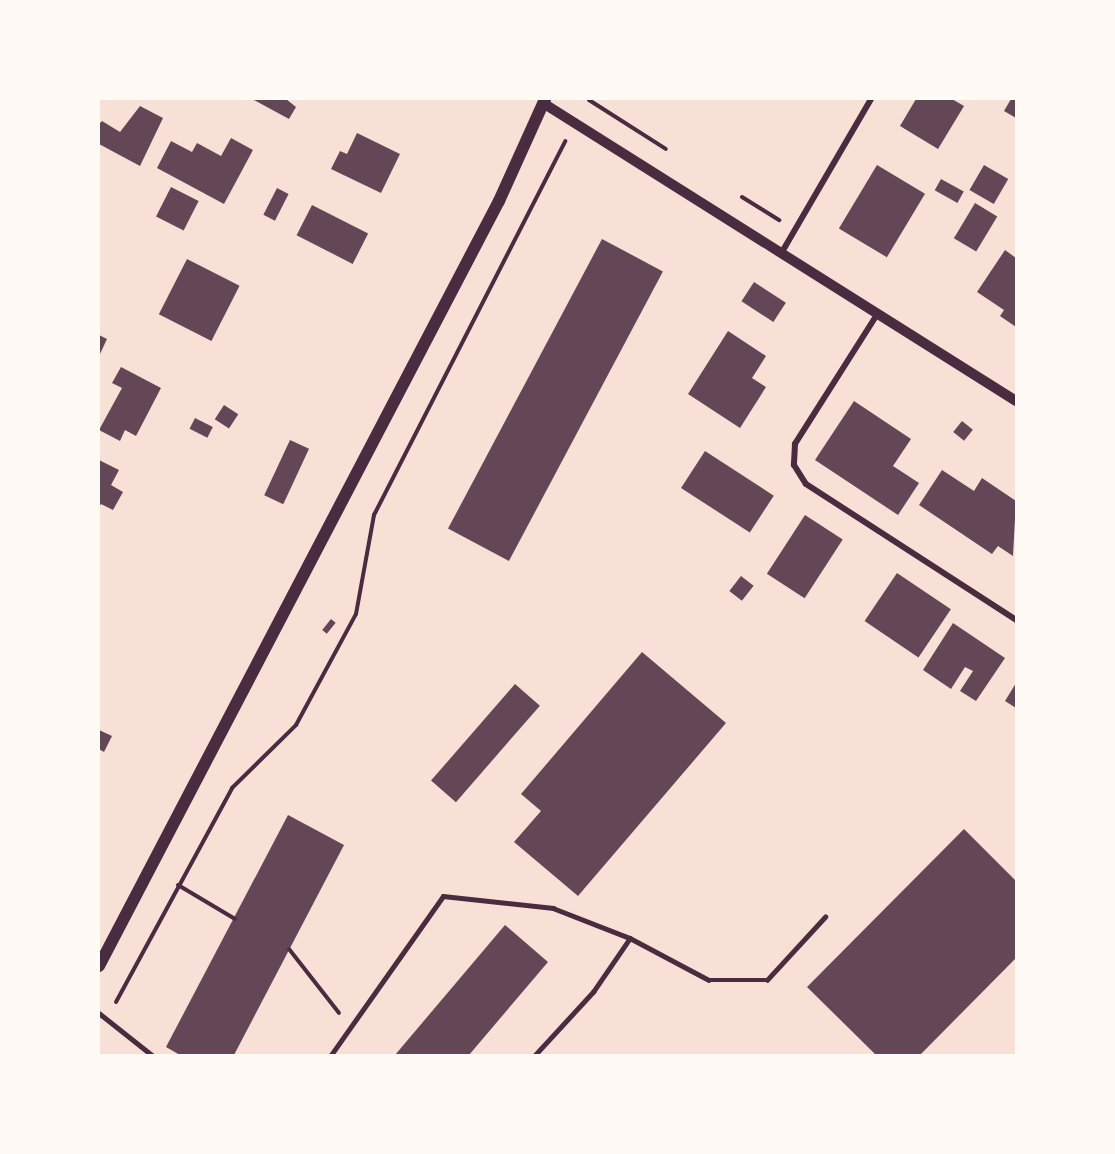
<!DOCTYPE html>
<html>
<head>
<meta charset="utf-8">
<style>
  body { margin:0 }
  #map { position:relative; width:1115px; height:1154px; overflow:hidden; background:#f7e1d7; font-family:"Archivo Narrow",sans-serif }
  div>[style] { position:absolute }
  .building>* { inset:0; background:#644757; transform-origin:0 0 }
  .path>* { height:4px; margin:-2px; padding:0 2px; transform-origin:2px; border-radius:2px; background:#4a2c40 }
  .service>* { height:4.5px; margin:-2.25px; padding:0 2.25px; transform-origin:2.25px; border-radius:2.25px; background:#4a2c40 }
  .minor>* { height:6px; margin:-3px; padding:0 3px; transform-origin:3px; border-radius:3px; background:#4a2c40 }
  .tertiary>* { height:10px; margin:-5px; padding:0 5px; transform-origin:5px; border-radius:5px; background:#4a2c40 }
  .secondary>* { height:12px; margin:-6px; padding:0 6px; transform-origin:6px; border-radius:6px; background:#4a2c40 }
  span { translate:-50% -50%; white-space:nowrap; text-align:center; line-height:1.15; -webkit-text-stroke:6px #fffaf5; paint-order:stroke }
  .frame { position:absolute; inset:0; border:100px solid #fffaf5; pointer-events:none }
</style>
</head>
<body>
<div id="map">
  <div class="building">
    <div style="clip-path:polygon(252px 99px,286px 99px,296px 107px,289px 119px)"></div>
    <div style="clip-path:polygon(916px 99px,952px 99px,964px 106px,938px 149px,900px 126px)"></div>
    <div style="clip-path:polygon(1011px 99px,1016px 99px,1016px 118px,1004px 111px)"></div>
    <div style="clip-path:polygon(140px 106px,163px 118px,140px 166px,99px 144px,99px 124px,102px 121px,120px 132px)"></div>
    <div style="clip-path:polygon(357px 133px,400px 154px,381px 193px,331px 169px,340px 151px,347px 154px)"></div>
    <div style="clip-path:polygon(231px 138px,253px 150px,224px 204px,157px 168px,171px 141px,192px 152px,197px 143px,221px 156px)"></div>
    <div style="left:877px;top:165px;width:56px;height:74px;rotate:31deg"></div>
    <div style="left:984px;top:165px;width:28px;height:29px;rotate:30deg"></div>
    <div style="left:941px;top:179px;width:26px;height:13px;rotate:29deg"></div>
    <div style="left:171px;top:187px;width:31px;height:33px;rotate:27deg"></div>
    <div style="left:277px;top:188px;width:13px;height:30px;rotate:27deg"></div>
    <div style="left:975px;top:203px;width:26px;height:41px;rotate:31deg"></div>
    <div style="left:312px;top:205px;width:63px;height:34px;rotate:27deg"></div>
    <div style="left:602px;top:239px;width:69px;height:328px;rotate:28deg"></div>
    <div style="clip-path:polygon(1005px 250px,1016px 258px,1016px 327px,1000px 316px,1004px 310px,977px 292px)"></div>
    <div style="left:187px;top:259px;width:59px;height:62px;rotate:27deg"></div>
    <div style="left:754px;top:282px;width:38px;height:23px;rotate:33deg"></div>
    <div style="clip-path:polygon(728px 331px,766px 356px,752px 378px,766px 387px,740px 428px,688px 394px)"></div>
    <div style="clip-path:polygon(99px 335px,107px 339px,99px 356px)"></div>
    <div style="clip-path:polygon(121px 367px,161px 388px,136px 436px,125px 430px,120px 441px,99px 430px,122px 388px,112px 383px)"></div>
    <div style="clip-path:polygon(854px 401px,911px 439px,893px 466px,919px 483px,898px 515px,815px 460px)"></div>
    <div style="left:224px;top:405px;width:17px;height:17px;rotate:33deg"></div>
    <div style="left:195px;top:418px;width:20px;height:12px;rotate:27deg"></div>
    <div style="left:962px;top:421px;width:14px;height:14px;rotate:39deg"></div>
    <div style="left:290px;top:440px;width:21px;height:61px;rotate:25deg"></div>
    <div style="left:705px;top:451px;width:82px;height:44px;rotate:33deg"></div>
    <div style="clip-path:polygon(99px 460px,119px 470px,111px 485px,123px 492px,113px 510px,101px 504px,99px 507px)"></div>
    <div style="clip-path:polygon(942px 470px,974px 491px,982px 478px,1016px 501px,1013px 556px,998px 546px,992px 554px,919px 505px)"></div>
    <div style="left:805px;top:515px;width:45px;height:70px;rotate:33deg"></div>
    <div style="left:897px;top:573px;width:65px;height:58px;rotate:34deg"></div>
    <div style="left:741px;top:576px;width:16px;height:19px;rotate:38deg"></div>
    <div style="left:331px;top:619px;width:6px;height:14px;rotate:39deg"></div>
    <div style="clip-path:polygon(953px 623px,1005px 658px,976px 701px,960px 691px,973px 671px,965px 667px,951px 689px,923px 670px)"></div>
    <div style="clip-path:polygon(642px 652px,726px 723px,578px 896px,514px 842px,541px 811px,521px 794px)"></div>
    <div style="clip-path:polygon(1016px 683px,1016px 708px,1005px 701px)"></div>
    <div style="left:515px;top:684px;width:33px;height:128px;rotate:41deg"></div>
    <div style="clip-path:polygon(99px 730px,112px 736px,104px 752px,99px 749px)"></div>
    <div style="clip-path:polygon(288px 815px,344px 845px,234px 1055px,180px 1055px,166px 1047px)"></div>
    <div style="clip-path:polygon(964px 829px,1016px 881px,1016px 958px,920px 1055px,876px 1055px,807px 987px)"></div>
    <div style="clip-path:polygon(505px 925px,548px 962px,469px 1055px,395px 1055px)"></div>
  </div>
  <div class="path">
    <div style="left:589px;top:100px;width:91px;rotate:32.5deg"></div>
    <div style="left:742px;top:197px;width:44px;rotate:31.9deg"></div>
    <div style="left:178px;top:885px;width:66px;rotate:30.8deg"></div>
    <div style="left:289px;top:949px;width:81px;rotate:52deg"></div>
    <div style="left:116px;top:1002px;width:243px;rotate:-61.5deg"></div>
    <div style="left:232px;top:788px;width:90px;rotate:-44.5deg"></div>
    <div style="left:296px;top:725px;width:126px;rotate:-61.6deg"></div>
    <div style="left:356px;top:614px;width:101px;rotate:-79.7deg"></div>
    <div style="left:374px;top:515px;width:420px;rotate:-62.9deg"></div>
  </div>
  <div class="service">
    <div style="left:99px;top:1013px;width:68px;rotate:38.4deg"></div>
    <div style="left:331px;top:1055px;width:194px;rotate:-54.8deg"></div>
    <div style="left:443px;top:896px;width:111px;rotate:6.2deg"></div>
    <div style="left:553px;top:908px;width:83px;rotate:21.3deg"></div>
    <div style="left:630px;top:938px;width:89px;rotate:28deg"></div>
    <div style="left:709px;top:980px;width:58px"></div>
    <div style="left:767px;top:980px;width:86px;rotate:-47.4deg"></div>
    <div style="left:535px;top:1055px;width:86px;rotate:-47.4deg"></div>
    <div style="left:593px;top:992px;width:65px;rotate:-55.6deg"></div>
  </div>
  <div class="minor">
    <div style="left:782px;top:252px;width:177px;rotate:-59.8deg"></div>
    <div style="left:878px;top:313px;width:155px;rotate:122.4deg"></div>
    <div style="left:795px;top:444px;width:21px;rotate:93deg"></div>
    <div style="left:794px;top:465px;width:22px;rotate:58deg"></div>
    <div style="left:806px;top:484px;width:250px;rotate:32.9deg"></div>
  </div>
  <div class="tertiary">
    <div style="left:543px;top:103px;width:559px;rotate:32.21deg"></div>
  </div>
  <div class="secondary">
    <div style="left:99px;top:966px;width:863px;rotate:-62.4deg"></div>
    <div style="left:499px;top:201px;width:112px;rotate:-65.7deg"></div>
  </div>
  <div class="frame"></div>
</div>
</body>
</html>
